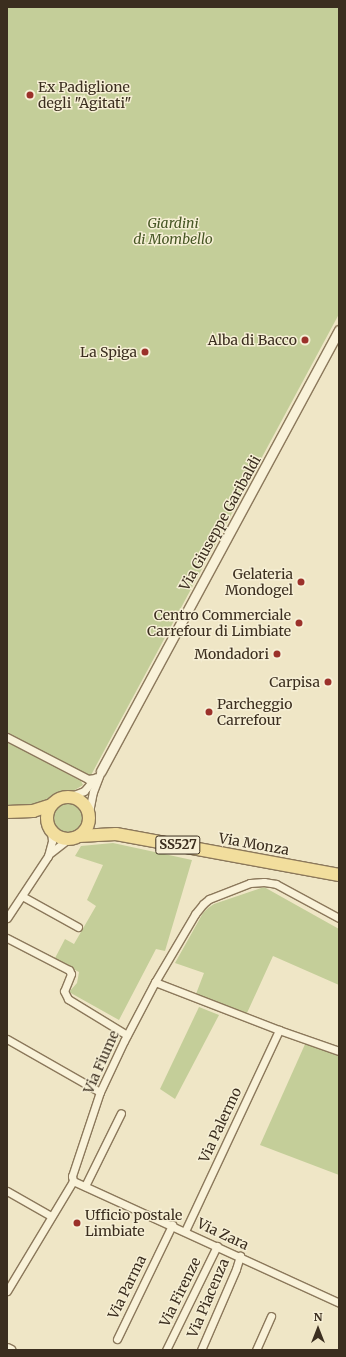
<!DOCTYPE html>
<html>
<head>
<meta charset="utf-8">
<style>
  body { margin:0 }
  #map { position:relative; width:346px; height:1357px; overflow:hidden; background:#efe6c6; font-family:Merriweather,serif }
  div>[style] { position:absolute }
  .green>* { inset:0; background:#c4ce99 }
  .round { border-radius:50% }
  .roads { filter:drop-shadow(1px 0 #8b785b) drop-shadow(-1px 0 #8b785b) drop-shadow(0 1px #8b785b) drop-shadow(0 -1px #8b785b) }
  .minor>* { height:7px; margin:-3.5px; padding:0 3.5px; transform-origin:3.5px; border-radius:3.5px; background:#f9f2d9 }
  .tertiary>* { height:9px; margin:-4.5px; padding:0 4.5px; transform-origin:4.5px; border-radius:4.5px; background:#f9f2d9 }
  .primary>* { height:12px; margin:-6px; padding:0 6px; transform-origin:6px; border-radius:6px; background:#f2de9d }
  .primary>.ring { margin:-6px; padding:0; box-sizing:content-box; background:none; border:12px solid #f2de9d; border-radius:50% }
  .dots>* { width:11px; height:11px; translate:-50% -50%; box-sizing:border-box; border:2px solid #f6efd5; border-radius:50% }
  span { translate:-50% -50%; white-space:nowrap; text-align:center; line-height:1.15; -webkit-text-stroke:3px #f6efd5; paint-order:stroke }
  .shield-label span { padding:1px 3px; background:#f6efd5; border:1px solid; border-radius:3px; -webkit-text-stroke-width:0 }
  .shield-label { font-size:13px; color:#3b2e1f; font-weight:700 }
  .poi-label { font-size:14px; color:#3b2e1f }
  .left { translate:0 -50%; text-align:left }
  .right { translate:-100% -50%; text-align:right }
  .park-label { font-size:14px; color:#475725; font-style:italic }
  .street-label { font-size:14px; color:#3b2e1f }
  .frame { position:absolute; inset:0; border:8px solid #3b2e1f; pointer-events:none }
  .north { position:absolute; left:298px; top:1309px; width:40px; height:40px; -webkit-text-stroke:3px #f6efd5; paint-order:stroke; rotate:0deg; font-size:11px; font-weight:700; line-height:16px; text-align:center; color:#3b2e1f }
  .north::after { content:''; display:block; margin:auto; width:14px; height:18px; background:#3b2e1f; clip-path:polygon(50% 0,100% 100%,50% 72%,0 100%) }
</style>
</head>
<body>
<div id="map">
  <div class="green">
    <div style="clip-path:polygon(7px 7px,339px 7px,339px 314px,90px 777px,7px 732px)"></div>
    <div style="clip-path:polygon(7px 742px,81px 781px,83px 785px,73px 791px,58px 794px,40px 804px,22px 807px,7px 807px)"></div>
    <div class="round" style="left:54px;top:802px;width:32px;height:32px"></div>
    <div style="clip-path:polygon(113px 843px,192px 860px,165px 951px,156px 949px,119px 1020px,69px 992px,77px 983px,79px 972px,54px 960px,65px 939px,74px 944px,96px 906px,87px 900px,103px 865px,75px 856px,81px 846px)"></div>
    <div style="clip-path:polygon(264px 887px,339px 929px,339px 985px,273px 956px,247px 1013px,196px 994px,204px 973px,175px 963px,203px 913px,208px 908px,214px 904px)"></div>
    <div style="clip-path:polygon(199px 1007px,219px 1015px,175px 1099px,160px 1089px)"></div>
    <div style="clip-path:polygon(306px 1042px,339px 1053px,339px 1175px,260px 1145px)"></div>
  </div>
  <div class="roads">
    <div class="minor">
      <div style="left:7px;top:737px;width:91px;rotate:27.4deg"></div>
      <div style="left:88px;top:779px;width:7px;rotate:-8deg"></div>
      <div style="left:71px;top:796px;width:14px;rotate:-21deg"></div>
      <div style="left:84px;top:791px;width:18px;rotate:-49deg"></div>
      <div style="left:89px;top:812px;width:20px;rotate:-79deg"></div>
      <div style="left:93px;top:792px;width:22px;rotate:-69deg"></div>
      <div style="left:49px;top:854px;width:24px;rotate:-38deg"></div>
      <div style="left:22px;top:896px;width:64px;rotate:29deg"></div>
      <div style="left:7px;top:918px;width:74px;rotate:-56.5deg"></div>
      <div style="left:48px;top:856px;width:16px;rotate:-75deg"></div>
      <div style="left:52px;top:841px;width:11px;rotate:-95deg"></div>
      <div style="left:7px;top:938px;width:70px;rotate:27.3deg"></div>
      <div style="left:69px;top:970px;width:4px;rotate:63deg"></div>
      <div style="left:71px;top:974px;width:18px;rotate:112deg"></div>
      <div style="left:64px;top:991px;width:9px;rotate:63deg"></div>
      <div style="left:68px;top:999px;width:69px;rotate:31.4deg"></div>
      <div style="left:155px;top:982px;width:133px;rotate:21.2deg"></div>
      <div style="left:279px;top:1030px;width:64px;rotate:19.3deg"></div>
      <div style="left:7px;top:1039px;width:107px;rotate:29.7deg"></div>
      <div style="left:73px;top:1181px;width:293px;rotate:24.6deg"></div>
      <div style="left:85px;top:1186px;width:81px;rotate:-63.7deg"></div>
      <div style="left:7px;top:1191px;width:51px;rotate:29.6deg"></div>
      <div style="left:185px;top:1231px;width:222px;rotate:-64.9deg"></div>
      <div style="left:7px;top:1291px;width:128px;rotate:-59deg"></div>
      <div style="left:73px;top:1181px;width:5px;rotate:-101deg"></div>
      <div style="left:72px;top:1176px;width:89px;rotate:-71.6deg"></div>
      <div style="left:100px;top:1092px;width:56px;rotate:-64.8deg"></div>
      <div style="left:124px;top:1041px;width:67px;rotate:-62.3deg"></div>
      <div style="left:155px;top:982px;width:79px;rotate:-59.5deg"></div>
      <div style="left:195px;top:914px;width:13px;rotate:-51deg"></div>
      <div style="left:203px;top:904px;width:8px;rotate:-40deg"></div>
      <div style="left:209px;top:899px;width:44px;rotate:-21.3deg"></div>
      <div style="left:250px;top:883px;width:14px;rotate:-4deg"></div>
      <div style="left:264px;top:882px;width:12px;rotate:9deg"></div>
      <div style="left:276px;top:884px;width:72px;rotate:28.4deg"></div>
      <div style="left:117px;top:1339px;width:127px;rotate:-64.2deg"></div>
      <div style="left:166px;top:1350px;width:116px;rotate:-63.9deg"></div>
      <div style="left:201px;top:1350px;width:88px;rotate:-66.6deg"></div>
      <div style="left:236px;top:1269px;width:14px;rotate:-73deg"></div>
      <div style="left:256px;top:1350px;width:37px;rotate:-66deg"></div>
    </div>
    <div class="tertiary">
      <div style="left:101px;top:771px;width:501px;rotate:-61.65deg"></div>
      <div style="left:7px;top:1348px;width:4px;rotate:27deg"></div>
    </div>
    <div class="primary">
      <div class="ring" style="left:47px;top:797px;width:30px;height:30px"></div>
      <div style="left:7px;top:812px;width:26px;rotate:-2deg"></div>
      <div style="left:33px;top:811px;width:19px;rotate:-18deg"></div>
      <div style="left:79px;top:836px;width:37px;rotate:-3deg"></div>
      <div style="left:116px;top:834px;width:227px;rotate:10.4deg"></div>
    </div>
  </div>
  <div class="dots">
    <div style="left:30px;top:95px;background:#9b312a"></div>
    <div style="left:305px;top:340px;background:#9b312a"></div>
    <div style="left:145px;top:352px;background:#9b312a"></div>
    <div style="left:301px;top:582px;background:#9b312a"></div>
    <div style="left:299px;top:623px;background:#9b312a"></div>
    <div style="left:277px;top:654px;background:#9b312a"></div>
    <div style="left:328px;top:682px;background:#9b312a"></div>
    <div style="left:209px;top:712px;background:#9b312a"></div>
    <div style="left:77px;top:1223px;background:#9b312a"></div>
  </div>
  <div class="shield-label">
    <span style="left:178px;top:845px">SS527</span>
  </div>
  <div class="poi-label">
    <span class="left" style="left:38px;top:95px">Ex Padiglione<br>degli "Agitati"</span>
    <span class="right" style="left:297px;top:340px">Alba di Bacco</span>
    <span class="right" style="left:137px;top:352px">La Spiga</span>
    <span class="right" style="left:293px;top:582px">Gelateria<br>Mondogel</span>
    <span class="right" style="left:291px;top:623px">Centro Commerciale<br>Carrefour di Limbiate</span>
    <span class="right" style="left:269px;top:654px">Mondadori</span>
    <span class="right" style="left:320px;top:682px">Carpisa</span>
    <span class="left" style="left:217px;top:712px">Parcheggio<br>Carrefour</span>
    <span class="left" style="left:85px;top:1223px">Ufficio postale<br>Limbiate</span>
  </div>
  <div class="park-label">
    <span style="left:173px;top:231px">Giardini<br>di Mombello</span>
  </div>
  <div class="street-label">
    <span style="left:220px;top:523px;rotate:-61deg">Via Giuseppe Garibaldi</span>
    <span style="left:254px;top:844px;rotate:10deg">Via Monza</span>
    <span style="left:101px;top:1062px;rotate:-66deg">Via Fiume</span>
    <span style="left:220px;top:1125px;rotate:-65deg">Via Palermo</span>
    <span style="left:223px;top:1234px;rotate:25deg">Via Zara</span>
    <span style="left:127px;top:1287px;rotate:-64deg">Via Parma</span>
    <span style="left:180px;top:1292px;rotate:-64deg">Via Firenze</span>
    <span style="left:208px;top:1298px;rotate:-67deg">Via Piacenza</span>
  </div>
  <div class="frame"></div>
  <div class="north">N</div>
</div>
</body>
</html>
